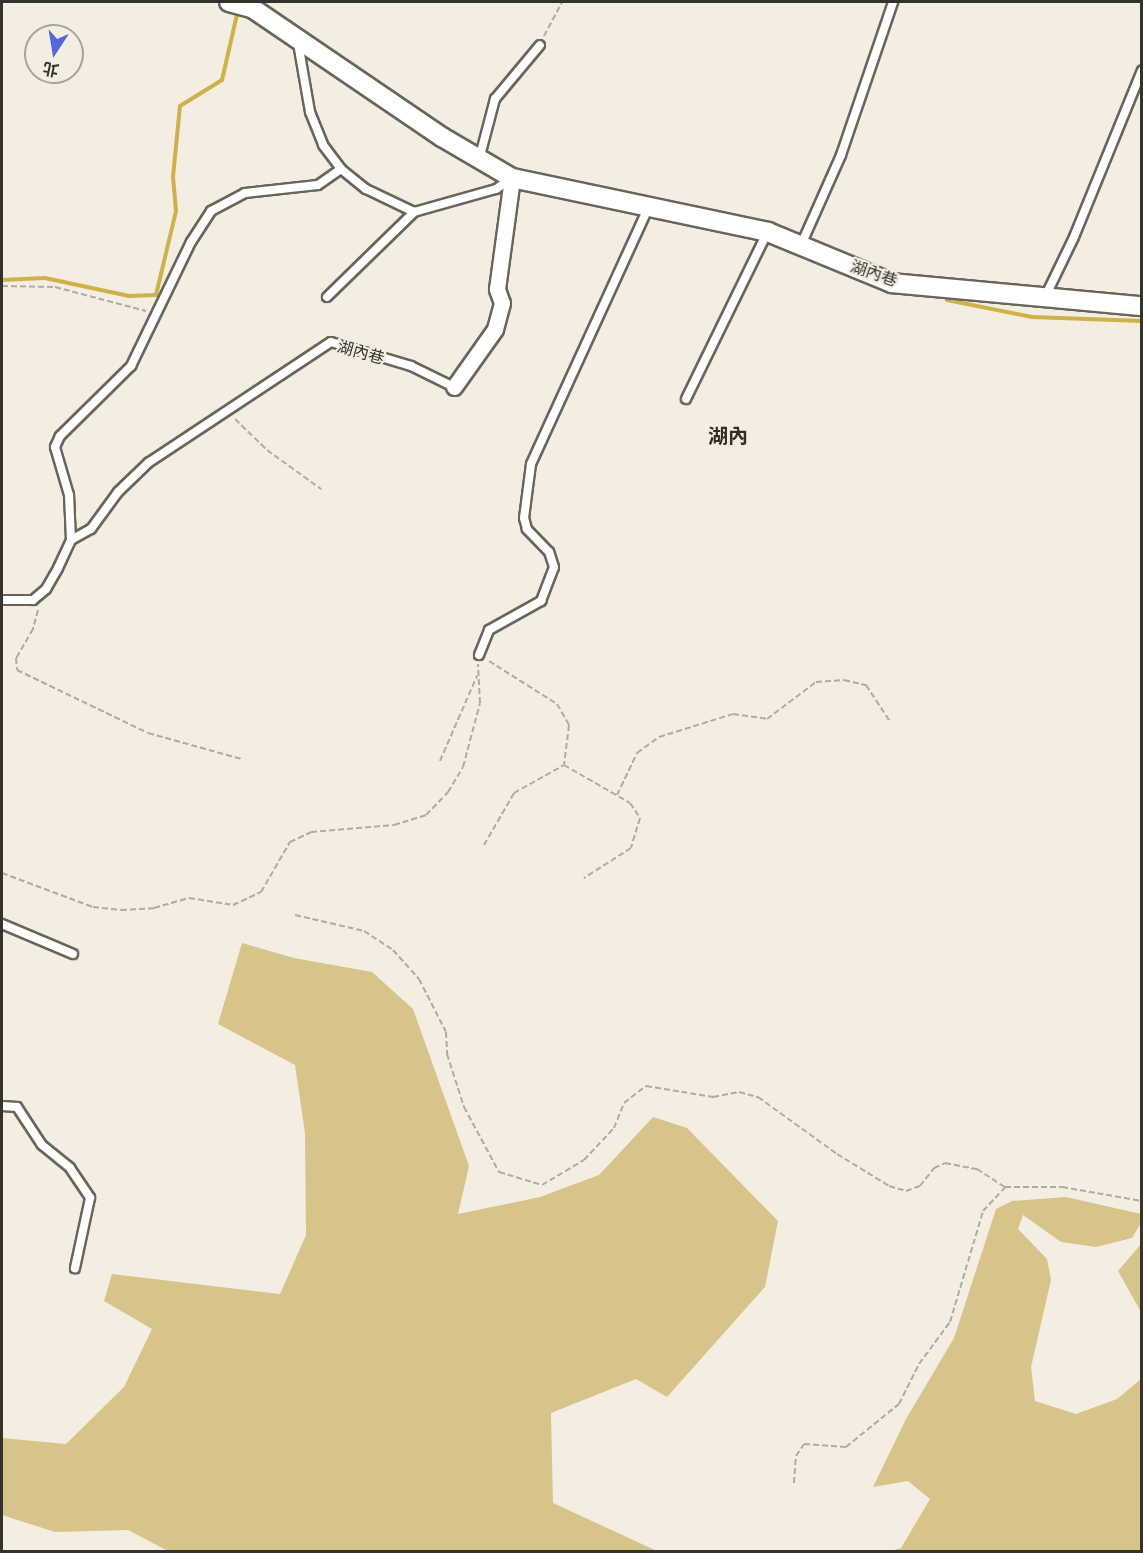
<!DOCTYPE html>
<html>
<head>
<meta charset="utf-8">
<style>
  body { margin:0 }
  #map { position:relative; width:1143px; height:1553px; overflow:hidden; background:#f3eee1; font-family:"Golos Text","Noto Sans TC",sans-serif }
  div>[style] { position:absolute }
  .green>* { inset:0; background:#d7c48a }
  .stream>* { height:4px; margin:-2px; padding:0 2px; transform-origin:2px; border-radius:2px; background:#cfb14c }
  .path>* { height:2px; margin-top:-1px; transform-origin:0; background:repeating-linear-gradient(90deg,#afaba1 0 6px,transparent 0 9px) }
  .roads { filter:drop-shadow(2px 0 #69655a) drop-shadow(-2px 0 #69655a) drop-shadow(0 2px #69655a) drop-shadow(0 -2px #69655a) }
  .service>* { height:8px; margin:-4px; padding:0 4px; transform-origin:4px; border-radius:4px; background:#fff }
  .minor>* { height:15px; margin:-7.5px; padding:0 7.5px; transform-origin:7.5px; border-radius:7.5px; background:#fff }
  .tertiary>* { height:18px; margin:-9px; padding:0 9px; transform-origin:9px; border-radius:9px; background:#fff }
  span { translate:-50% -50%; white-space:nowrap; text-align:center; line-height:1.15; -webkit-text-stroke:4.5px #f3eee1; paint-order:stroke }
  .street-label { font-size:16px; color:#34322d }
  .quarter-label { font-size:20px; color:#332f25; font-weight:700 }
  .frame { position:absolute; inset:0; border:3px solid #34322d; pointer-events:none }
  .north { position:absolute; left:24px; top:24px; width:60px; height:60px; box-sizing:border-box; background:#f3eee1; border:2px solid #a7a399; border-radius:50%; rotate:192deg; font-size:16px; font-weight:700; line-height:24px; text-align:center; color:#34322d }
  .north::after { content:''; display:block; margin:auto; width:21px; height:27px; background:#5467dd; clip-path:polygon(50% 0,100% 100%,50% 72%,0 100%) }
</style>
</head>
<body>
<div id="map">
  <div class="green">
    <div style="clip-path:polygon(242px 943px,294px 958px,372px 972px,413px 1009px,469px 1166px,458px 1214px,540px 1197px,599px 1175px,653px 1117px,687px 1128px,778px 1221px,765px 1287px,667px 1397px,636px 1379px,551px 1413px,553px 1503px,657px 1551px,168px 1551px,128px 1530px,55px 1532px,2px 1515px,2px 1438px,66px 1444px,124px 1387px,152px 1329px,104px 1301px,112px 1274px,280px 1294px,306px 1235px,305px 1133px,295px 1065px,218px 1024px)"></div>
    <div style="clip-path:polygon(1066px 1197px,1141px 1214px,1141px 1223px,1132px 1238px,1096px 1247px,1061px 1242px,1023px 1215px,1018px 1229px,1047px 1259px,1051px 1280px,1031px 1367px,1035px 1401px,1076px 1414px,1117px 1399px,1141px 1379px,1141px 1551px,891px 1551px,901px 1548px,930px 1499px,908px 1481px,873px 1487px,906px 1419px,954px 1338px,996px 1209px,1012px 1201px)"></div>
    <div style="clip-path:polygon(1141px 1244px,1141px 1312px,1118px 1271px)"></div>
  </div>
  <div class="stream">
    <div style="left:2px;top:280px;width:43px;rotate:-2.7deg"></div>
    <div style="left:45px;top:278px;width:86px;rotate:12.1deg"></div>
    <div style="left:129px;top:296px;width:27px;rotate:-2deg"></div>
    <div style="left:156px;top:295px;width:86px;rotate:-76.6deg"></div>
    <div style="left:176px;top:211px;width:34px;rotate:-95deg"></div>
    <div style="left:173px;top:177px;width:71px;rotate:-84.4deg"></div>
    <div style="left:180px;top:106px;width:49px;rotate:-31.8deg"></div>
    <div style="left:222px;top:80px;width:72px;rotate:-77.1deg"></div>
    <div style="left:947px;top:300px;width:87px;rotate:11.3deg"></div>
    <div style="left:1032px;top:317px;width:110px;rotate:2.1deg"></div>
  </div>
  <div class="path">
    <div style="left:544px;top:36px;width:38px;rotate:-62deg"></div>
    <div style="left:2px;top:286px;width:53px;rotate:1.1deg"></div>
    <div style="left:55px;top:287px;width:94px;rotate:14.8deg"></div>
    <div style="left:235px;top:419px;width:45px;rotate:44.1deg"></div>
    <div style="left:267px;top:450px;width:67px;rotate:35.8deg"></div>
    <div style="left:38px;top:610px;width:20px;rotate:105deg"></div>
    <div style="left:33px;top:629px;width:34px;rotate:120deg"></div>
    <div style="left:16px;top:658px;width:12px;rotate:85deg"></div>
    <div style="left:17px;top:670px;width:145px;rotate:25.7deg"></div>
    <div style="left:148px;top:733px;width:98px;rotate:15.5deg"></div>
    <div style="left:489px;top:661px;width:80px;rotate:32.3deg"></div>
    <div style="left:557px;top:704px;width:24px;rotate:60deg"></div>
    <div style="left:569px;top:725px;width:40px;rotate:97.1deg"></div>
    <div style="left:564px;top:765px;width:76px;rotate:29.9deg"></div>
    <div style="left:630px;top:803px;width:18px;rotate:56deg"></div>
    <div style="left:640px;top:818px;width:31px;rotate:107deg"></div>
    <div style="left:631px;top:848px;width:56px;rotate:147.4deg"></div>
    <div style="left:440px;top:761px;width:93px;rotate:-66.5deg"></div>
    <div style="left:617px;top:795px;width:47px;rotate:-64.5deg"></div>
    <div style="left:637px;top:753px;width:27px;rotate:-36deg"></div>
    <div style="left:659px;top:737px;width:77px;rotate:-17.3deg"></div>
    <div style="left:733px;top:714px;width:34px;rotate:8deg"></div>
    <div style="left:767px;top:719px;width:61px;rotate:-37.1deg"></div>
    <div style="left:816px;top:682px;width:28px;rotate:-4deg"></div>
    <div style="left:844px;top:680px;width:23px;rotate:13deg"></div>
    <div style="left:866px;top:685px;width:45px;rotate:56.7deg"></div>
    <div style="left:484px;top:845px;width:60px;rotate:-60deg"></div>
    <div style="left:514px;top:793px;width:57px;rotate:-29.2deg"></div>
    <div style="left:2px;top:873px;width:97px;rotate:20.5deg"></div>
    <div style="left:93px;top:907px;width:28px;rotate:6deg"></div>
    <div style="left:121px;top:910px;width:33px;rotate:-3deg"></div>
    <div style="left:154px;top:908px;width:36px;rotate:-16deg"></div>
    <div style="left:189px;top:898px;width:45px;rotate:9deg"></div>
    <div style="left:233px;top:905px;width:31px;rotate:-25deg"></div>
    <div style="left:261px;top:892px;width:58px;rotate:-59.9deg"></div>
    <div style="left:290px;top:842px;width:23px;rotate:-25deg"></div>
    <div style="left:311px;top:832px;width:83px;rotate:-4.8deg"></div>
    <div style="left:394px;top:825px;width:34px;rotate:-17deg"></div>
    <div style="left:426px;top:815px;width:32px;rotate:-46deg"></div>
    <div style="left:448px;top:792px;width:29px;rotate:-59deg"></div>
    <div style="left:463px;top:767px;width:66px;rotate:-75.1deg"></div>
    <div style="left:480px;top:703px;width:39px;rotate:-93deg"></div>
    <div style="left:295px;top:915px;width:71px;rotate:13.1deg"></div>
    <div style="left:364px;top:931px;width:35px;rotate:33deg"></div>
    <div style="left:393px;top:950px;width:39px;rotate:48deg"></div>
    <div style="left:419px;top:979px;width:59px;rotate:63deg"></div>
    <div style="left:446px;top:1032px;width:22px;rotate:87deg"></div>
    <div style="left:447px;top:1054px;width:56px;rotate:72.2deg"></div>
    <div style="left:464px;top:1107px;width:74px;rotate:61.7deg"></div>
    <div style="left:499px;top:1172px;width:45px;rotate:16.8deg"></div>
    <div style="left:542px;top:1185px;width:49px;rotate:-30.8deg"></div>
    <div style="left:584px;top:1160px;width:44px;rotate:-46.8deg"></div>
    <div style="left:614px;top:1128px;width:27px;rotate:-68deg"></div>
    <div style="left:624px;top:1103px;width:28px;rotate:-38deg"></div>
    <div style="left:646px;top:1086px;width:68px;rotate:9.3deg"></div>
    <div style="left:713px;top:1097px;width:26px;rotate:-11deg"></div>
    <div style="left:739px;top:1092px;width:20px;rotate:15deg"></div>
    <div style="left:758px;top:1097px;width:97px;rotate:35.8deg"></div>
    <div style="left:837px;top:1154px;width:61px;rotate:31.6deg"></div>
    <div style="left:889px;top:1186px;width:18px;rotate:16deg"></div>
    <div style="left:906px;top:1191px;width:15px;rotate:-20deg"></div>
    <div style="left:920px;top:1186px;width:23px;rotate:-52deg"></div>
    <div style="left:934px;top:1168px;width:12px;rotate:-24deg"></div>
    <div style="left:945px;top:1163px;width:33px;rotate:11deg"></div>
    <div style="left:977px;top:1169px;width:33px;rotate:33deg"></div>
    <div style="left:794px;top:1483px;width:27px;rotate:-86deg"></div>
    <div style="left:796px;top:1456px;width:14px;rotate:-56deg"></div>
    <div style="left:804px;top:1444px;width:42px;rotate:4.1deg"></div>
    <div style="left:846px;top:1447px;width:68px;rotate:-39.1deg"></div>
    <div style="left:899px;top:1404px;width:45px;rotate:-63.4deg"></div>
    <div style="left:919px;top:1364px;width:52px;rotate:-53.6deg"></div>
    <div style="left:950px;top:1322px;width:116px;rotate:-73.4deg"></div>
    <div style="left:983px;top:1211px;width:33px;rotate:-47deg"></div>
    <div style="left:1005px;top:1187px;width:57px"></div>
    <div style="left:1062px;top:1187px;width:81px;rotate:9.9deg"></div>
  </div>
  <div class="roads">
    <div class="service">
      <div style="left:298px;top:43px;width:70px;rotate:80.1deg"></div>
      <div style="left:310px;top:112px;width:35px;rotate:68deg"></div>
      <div style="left:323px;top:145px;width:30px;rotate:53deg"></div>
      <div style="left:341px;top:169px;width:32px;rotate:39deg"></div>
      <div style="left:366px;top:189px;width:53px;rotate:25.6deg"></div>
      <div style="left:480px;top:156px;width:59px;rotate:-75.3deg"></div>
      <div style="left:495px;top:99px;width:70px;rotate:-50.2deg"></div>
      <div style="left:801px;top:245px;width:98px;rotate:-66deg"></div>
      <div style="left:841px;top:155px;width:162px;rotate:-71.2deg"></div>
      <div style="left:1046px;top:295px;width:64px;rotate:-64.2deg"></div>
      <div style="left:1074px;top:237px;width:180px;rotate:-67.8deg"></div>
      <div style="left:327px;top:297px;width:122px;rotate:-44.3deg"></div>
      <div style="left:414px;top:212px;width:85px;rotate:-15.7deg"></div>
      <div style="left:496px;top:189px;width:18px;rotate:-34deg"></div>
      <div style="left:686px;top:399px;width:185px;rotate:-64deg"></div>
      <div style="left:71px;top:540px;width:23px;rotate:-29deg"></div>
      <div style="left:91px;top:529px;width:46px;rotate:-53.9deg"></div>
      <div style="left:118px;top:492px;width:42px;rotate:-44deg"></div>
      <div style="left:148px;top:463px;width:219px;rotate:-33.5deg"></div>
      <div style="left:331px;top:342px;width:84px;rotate:16.7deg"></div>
      <div style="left:411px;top:366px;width:48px;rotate:26deg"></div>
      <div style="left:2px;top:600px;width:31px"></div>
      <div style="left:33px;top:600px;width:17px;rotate:-40deg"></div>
      <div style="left:46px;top:589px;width:24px;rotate:-60deg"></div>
      <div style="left:58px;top:568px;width:31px;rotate:-65deg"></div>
      <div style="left:71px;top:540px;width:45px;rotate:-92.5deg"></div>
      <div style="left:69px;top:495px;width:50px;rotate:-106.3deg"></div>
      <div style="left:55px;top:447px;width:12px;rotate:-66deg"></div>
      <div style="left:60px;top:436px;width:100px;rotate:-44.6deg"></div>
      <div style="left:131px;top:366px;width:138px;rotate:-64.2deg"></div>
      <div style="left:191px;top:242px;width:37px;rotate:-57deg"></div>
      <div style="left:211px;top:211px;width:38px;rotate:-28deg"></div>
      <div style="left:245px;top:193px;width:73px;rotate:-6.3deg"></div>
      <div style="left:318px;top:185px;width:28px;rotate:-35deg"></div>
      <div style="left:479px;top:655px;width:27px;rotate:-68deg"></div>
      <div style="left:489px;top:630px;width:60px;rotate:-29.1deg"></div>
      <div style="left:541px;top:601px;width:36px;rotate:-69deg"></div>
      <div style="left:554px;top:567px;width:16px;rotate:-108deg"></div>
      <div style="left:549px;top:552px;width:32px;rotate:-134deg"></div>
      <div style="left:527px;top:529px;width:11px;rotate:-105deg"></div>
      <div style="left:524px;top:518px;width:54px;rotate:-82.6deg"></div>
      <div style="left:531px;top:464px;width:284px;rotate:-65.4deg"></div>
      <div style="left:2px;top:924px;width:77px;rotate:22.9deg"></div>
      <div style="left:2px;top:1106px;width:15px;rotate:4deg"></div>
      <div style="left:17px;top:1107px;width:45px;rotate:56.7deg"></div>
      <div style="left:42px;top:1145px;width:36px;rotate:39deg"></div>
      <div style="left:70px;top:1168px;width:36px;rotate:56deg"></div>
      <div style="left:90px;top:1198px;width:72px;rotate:102.1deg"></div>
    </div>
    <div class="minor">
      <div style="left:454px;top:387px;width:71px;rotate:-54.7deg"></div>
      <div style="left:495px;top:329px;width:27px;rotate:-75deg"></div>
      <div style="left:502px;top:303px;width:15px;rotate:-110deg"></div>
      <div style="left:497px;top:289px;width:112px;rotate:-82.3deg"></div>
    </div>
    <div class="tertiary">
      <div style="left:229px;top:2px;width:24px;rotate:15deg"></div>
      <div style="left:252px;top:8px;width:230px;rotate:34.2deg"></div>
      <div style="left:442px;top:137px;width:81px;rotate:30.4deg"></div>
      <div style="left:512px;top:178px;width:262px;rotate:11.9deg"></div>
      <div style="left:768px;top:232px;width:134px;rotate:22.4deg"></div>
      <div style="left:892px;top:283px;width:251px;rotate:5.3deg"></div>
    </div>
  </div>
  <div class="street-label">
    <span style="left:874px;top:273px;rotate:19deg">湖內巷</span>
    <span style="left:361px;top:352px;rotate:16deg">湖內巷</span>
  </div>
  <div class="quarter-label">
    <span style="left:728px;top:435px">湖內</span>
  </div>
  <div class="frame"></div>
  <div class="north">北</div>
</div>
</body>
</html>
